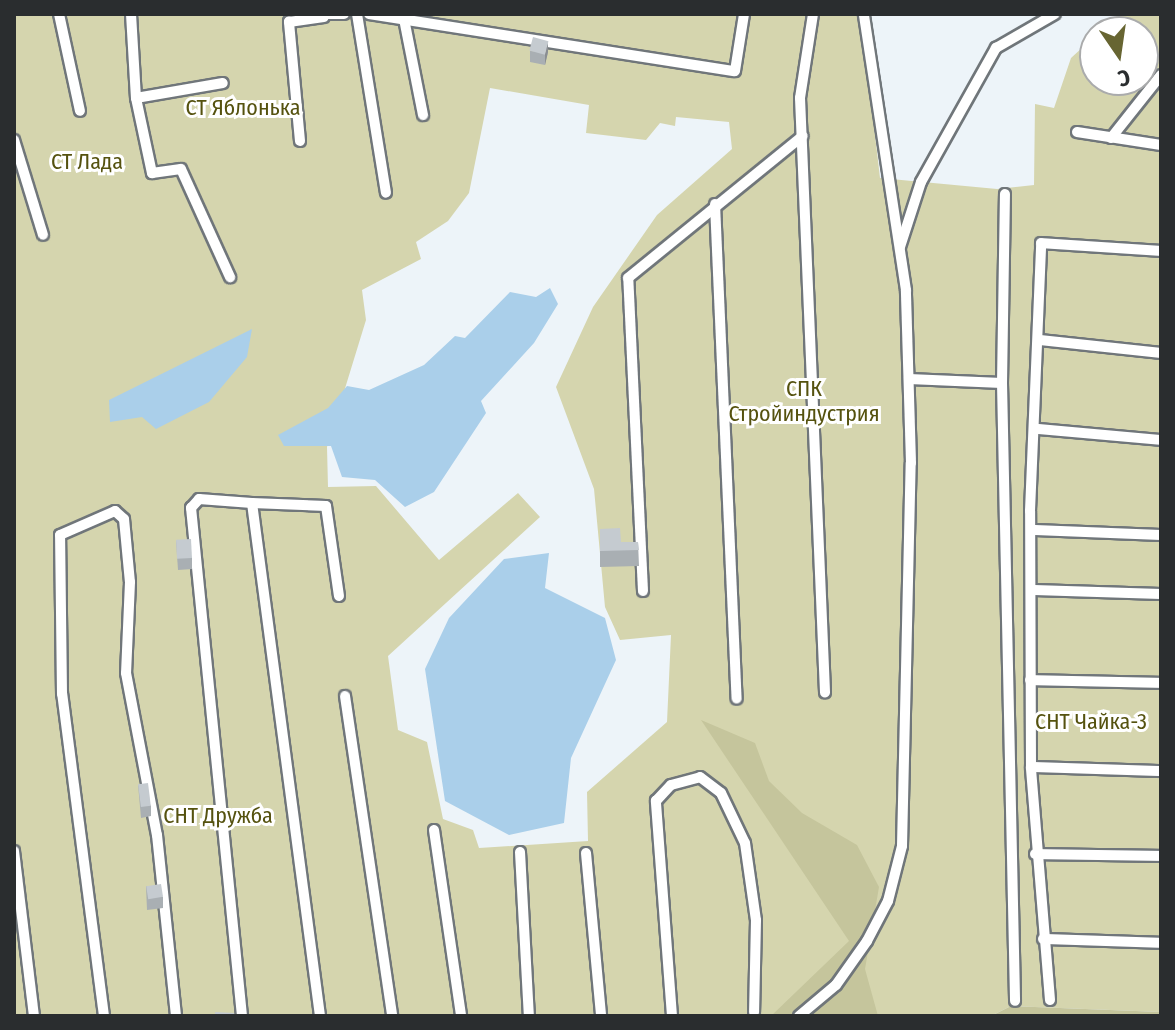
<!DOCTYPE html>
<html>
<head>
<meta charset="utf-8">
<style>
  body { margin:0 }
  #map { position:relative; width:1175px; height:1030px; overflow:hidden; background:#edf4f9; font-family:"Fira Sans Condensed",sans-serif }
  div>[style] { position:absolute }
  .green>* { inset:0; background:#d5d5ae }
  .forest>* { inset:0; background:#c5c59c }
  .water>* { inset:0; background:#aacfea }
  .roads { filter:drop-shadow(2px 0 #70767a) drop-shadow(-2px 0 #70767a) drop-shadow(0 2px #70767a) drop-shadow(0 -2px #70767a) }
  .minor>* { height:10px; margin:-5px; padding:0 5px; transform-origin:5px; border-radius:5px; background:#fff }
  .wall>* { inset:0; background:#a9afb3 }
  .shaded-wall>* { inset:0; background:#8a8e92 }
  .building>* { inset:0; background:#c5cbd0; transform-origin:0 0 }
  span { translate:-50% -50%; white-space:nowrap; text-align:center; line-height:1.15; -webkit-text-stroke:6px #fff; paint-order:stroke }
  .park-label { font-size:22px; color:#55520f }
  .frame { position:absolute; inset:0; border:16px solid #2a2d2f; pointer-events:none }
  .north { position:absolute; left:1079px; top:16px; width:80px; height:80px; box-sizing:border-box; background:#fff; border:2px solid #aaabac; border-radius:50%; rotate:167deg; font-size:22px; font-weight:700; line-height:32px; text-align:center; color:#2a2d2f }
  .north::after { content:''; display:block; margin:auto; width:28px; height:36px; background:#676532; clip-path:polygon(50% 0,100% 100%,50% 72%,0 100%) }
</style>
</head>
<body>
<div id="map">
  <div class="green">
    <div style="clip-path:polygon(evenodd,14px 14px,861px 14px,880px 178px,997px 189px,1034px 185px,1035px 104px,1054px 108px,1071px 58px,1095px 36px,1095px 80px,1143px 80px,1143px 32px,1100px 32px,1119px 14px,1161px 14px,1161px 1012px,1011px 1006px,991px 1016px,14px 1016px,14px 14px,490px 88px,589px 105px,586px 133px,646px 140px,660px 123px,675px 126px,676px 117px,729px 122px,732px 149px,657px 215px,593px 307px,556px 387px,594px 489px,605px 607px,620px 640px,671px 635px,667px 722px,587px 792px,588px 841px,479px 848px,473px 830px,443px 819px,427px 742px,398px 730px,388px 656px,540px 517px,518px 493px,439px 560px,376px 486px,328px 487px,327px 447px,366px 320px,362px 290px,421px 259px,416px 242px,448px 221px,469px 193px,490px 88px)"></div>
  </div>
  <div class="forest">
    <div style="clip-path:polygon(701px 720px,755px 743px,769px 781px,802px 813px,857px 845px,879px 887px,865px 969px,878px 1016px,771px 1016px,849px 941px)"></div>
    <div style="clip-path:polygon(1011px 1006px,1161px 1012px,1161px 1016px,991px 1016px)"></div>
  </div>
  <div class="water">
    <div style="clip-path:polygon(550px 288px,558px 304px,534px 343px,481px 401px,486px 413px,434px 492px,405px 507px,375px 480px,342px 477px,331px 446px,284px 446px,278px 435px,328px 408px,347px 386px,369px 390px,424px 365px,455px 336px,465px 338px,510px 292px,536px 297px)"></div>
    <div style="clip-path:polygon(252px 329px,247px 357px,209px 402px,156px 429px,142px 417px,110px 422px,109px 400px)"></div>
    <div style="clip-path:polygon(549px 553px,545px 588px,605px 618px,616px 660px,571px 758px,564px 823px,509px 835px,445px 801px,425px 669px,449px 618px,504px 559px)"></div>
  </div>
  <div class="roads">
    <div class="minor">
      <div style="left:59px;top:14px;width:99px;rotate:77.8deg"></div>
      <div style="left:131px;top:14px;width:84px;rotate:86.6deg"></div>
      <div style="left:136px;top:98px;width:77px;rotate:78deg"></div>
      <div style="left:152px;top:173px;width:29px;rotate:-8deg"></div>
      <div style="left:181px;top:169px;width:119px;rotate:65.6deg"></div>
      <div style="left:324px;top:14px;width:20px"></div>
      <div style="left:357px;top:14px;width:181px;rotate:80.8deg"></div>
      <div style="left:369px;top:14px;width:370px;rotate:8.9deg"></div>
      <div style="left:735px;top:71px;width:58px;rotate:-81deg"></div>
      <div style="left:813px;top:14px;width:85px;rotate:98.8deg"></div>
      <div style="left:800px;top:98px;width:595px;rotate:87.59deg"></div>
      <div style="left:404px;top:19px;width:98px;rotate:78.8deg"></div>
      <div style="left:136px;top:98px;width:88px;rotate:-9.8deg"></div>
      <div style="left:1077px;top:132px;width:85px;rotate:8.8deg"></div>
      <div style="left:1111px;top:138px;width:80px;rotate:-51.6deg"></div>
      <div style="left:14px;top:140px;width:99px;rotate:73deg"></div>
      <div style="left:300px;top:141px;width:120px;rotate:-95.3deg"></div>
      <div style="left:289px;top:22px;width:35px;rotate:-8deg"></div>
      <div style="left:715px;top:204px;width:495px;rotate:87.5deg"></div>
      <div style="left:900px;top:247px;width:68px;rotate:-72.1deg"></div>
      <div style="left:921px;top:182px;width:154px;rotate:-60.8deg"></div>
      <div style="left:996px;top:48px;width:68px;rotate:-30deg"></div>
      <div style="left:1040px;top:340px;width:122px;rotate:6.1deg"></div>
      <div style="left:909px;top:379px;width:93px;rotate:2.5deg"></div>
      <div style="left:1002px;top:383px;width:189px;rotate:-89.1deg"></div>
      <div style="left:1002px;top:383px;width:618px;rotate:88.79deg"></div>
      <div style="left:1038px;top:429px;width:123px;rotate:5.1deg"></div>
      <div style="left:1035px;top:530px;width:126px;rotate:2.3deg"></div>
      <div style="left:1034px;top:590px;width:127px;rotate:1.8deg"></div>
      <div style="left:643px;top:591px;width:313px;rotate:-92.7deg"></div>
      <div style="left:628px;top:278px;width:225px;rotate:-39.1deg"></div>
      <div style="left:1030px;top:680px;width:131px;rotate:1.3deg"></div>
      <div style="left:345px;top:696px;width:323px;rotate:81.6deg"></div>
      <div style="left:1031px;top:767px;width:130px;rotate:1.8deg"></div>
      <div style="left:434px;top:830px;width:188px;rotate:81.7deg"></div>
      <div style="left:14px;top:851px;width:166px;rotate:83.1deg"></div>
      <div style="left:520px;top:852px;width:164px;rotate:86.9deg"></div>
      <div style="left:586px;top:853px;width:164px;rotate:84.7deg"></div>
      <div style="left:1035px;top:854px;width:126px;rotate:0.9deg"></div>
      <div style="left:1043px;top:939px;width:118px;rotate:1.9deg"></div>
      <div style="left:1050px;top:1000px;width:234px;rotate:-94.7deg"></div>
      <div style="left:1031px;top:767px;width:256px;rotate:-90.2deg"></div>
      <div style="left:1030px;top:511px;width:268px;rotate:-87.6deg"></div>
      <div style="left:1041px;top:243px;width:120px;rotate:3.8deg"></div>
      <div style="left:104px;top:1016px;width:325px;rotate:-97.4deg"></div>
      <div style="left:62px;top:694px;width:159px;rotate:-90.7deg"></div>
      <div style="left:60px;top:535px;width:60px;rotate:-23.6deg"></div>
      <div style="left:115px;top:511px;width:12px;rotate:42deg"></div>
      <div style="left:124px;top:519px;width:63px;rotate:84.6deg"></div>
      <div style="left:130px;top:582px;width:91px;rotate:92.5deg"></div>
      <div style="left:126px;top:673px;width:165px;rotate:79.2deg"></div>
      <div style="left:157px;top:835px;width:182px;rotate:84deg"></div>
      <div style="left:242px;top:1016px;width:511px;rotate:-95.73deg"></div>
      <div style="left:191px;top:508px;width:12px;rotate:-48deg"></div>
      <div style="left:199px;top:499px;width:53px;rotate:4.3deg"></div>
      <div style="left:320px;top:1016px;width:517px;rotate:-97.55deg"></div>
      <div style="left:252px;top:503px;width:74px;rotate:2.3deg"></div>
      <div style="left:326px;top:506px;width:91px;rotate:81.8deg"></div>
      <div style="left:672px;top:1016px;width:216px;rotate:-94.3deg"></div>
      <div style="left:656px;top:801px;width:22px;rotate:-47deg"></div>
      <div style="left:671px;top:785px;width:30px;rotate:-15deg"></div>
      <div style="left:700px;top:777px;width:26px;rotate:37deg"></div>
      <div style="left:721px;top:793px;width:55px;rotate:64.4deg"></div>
      <div style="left:745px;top:843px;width:78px;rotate:81.9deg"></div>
      <div style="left:756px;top:920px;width:92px;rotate:91.2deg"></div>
      <div style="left:799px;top:1016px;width:48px;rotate:-40deg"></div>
      <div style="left:836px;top:985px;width:54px;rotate:-54.8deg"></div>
      <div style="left:867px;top:941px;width:45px;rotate:-62.3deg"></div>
      <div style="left:888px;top:901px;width:57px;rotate:-75.7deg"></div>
      <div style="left:902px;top:846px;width:383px;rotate:-88.7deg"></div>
      <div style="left:911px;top:463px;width:173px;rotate:-91.7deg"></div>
      <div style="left:906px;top:290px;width:279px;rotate:-98.7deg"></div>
    </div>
  </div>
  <div class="wall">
    <div style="clip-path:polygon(530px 51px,548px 52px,545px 65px,530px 62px)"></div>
    <div style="clip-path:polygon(600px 529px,621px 542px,638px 542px,639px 566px,600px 567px)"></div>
    <div style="clip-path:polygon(176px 540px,192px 558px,192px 569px,178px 570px)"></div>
    <div style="clip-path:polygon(138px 784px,151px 806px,151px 816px,141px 818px)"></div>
    <div style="clip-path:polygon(146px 886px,163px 897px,163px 908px,147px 910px)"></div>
  </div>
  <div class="shaded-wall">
    <div style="clip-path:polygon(548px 41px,548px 52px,545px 65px,545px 54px)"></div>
  </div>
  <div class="building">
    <div style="left:533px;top:37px;width:16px;height:14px;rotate:15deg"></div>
    <div style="clip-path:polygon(620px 528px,621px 542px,638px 542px,639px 550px,600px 551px,600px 529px)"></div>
    <div style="left:191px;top:539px;width:19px;height:15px;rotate:87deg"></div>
    <div style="left:148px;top:783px;width:23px;height:10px;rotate:83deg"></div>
    <div style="left:161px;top:884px;width:13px;height:15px;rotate:81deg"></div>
    <div style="clip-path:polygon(215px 1012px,234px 1013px,234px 1016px,215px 1016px)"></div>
  </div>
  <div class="park-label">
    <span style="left:243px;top:108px">СТ Яблонька</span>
    <span style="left:87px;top:162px">СТ Лада</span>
    <span style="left:804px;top:401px">СПК<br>Стройиндустрия</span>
    <span style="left:1091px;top:722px">СНТ Чайка-3</span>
    <span style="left:218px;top:816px">СНТ Дружба</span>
  </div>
  <div class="frame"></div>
  <div class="north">С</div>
</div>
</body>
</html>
